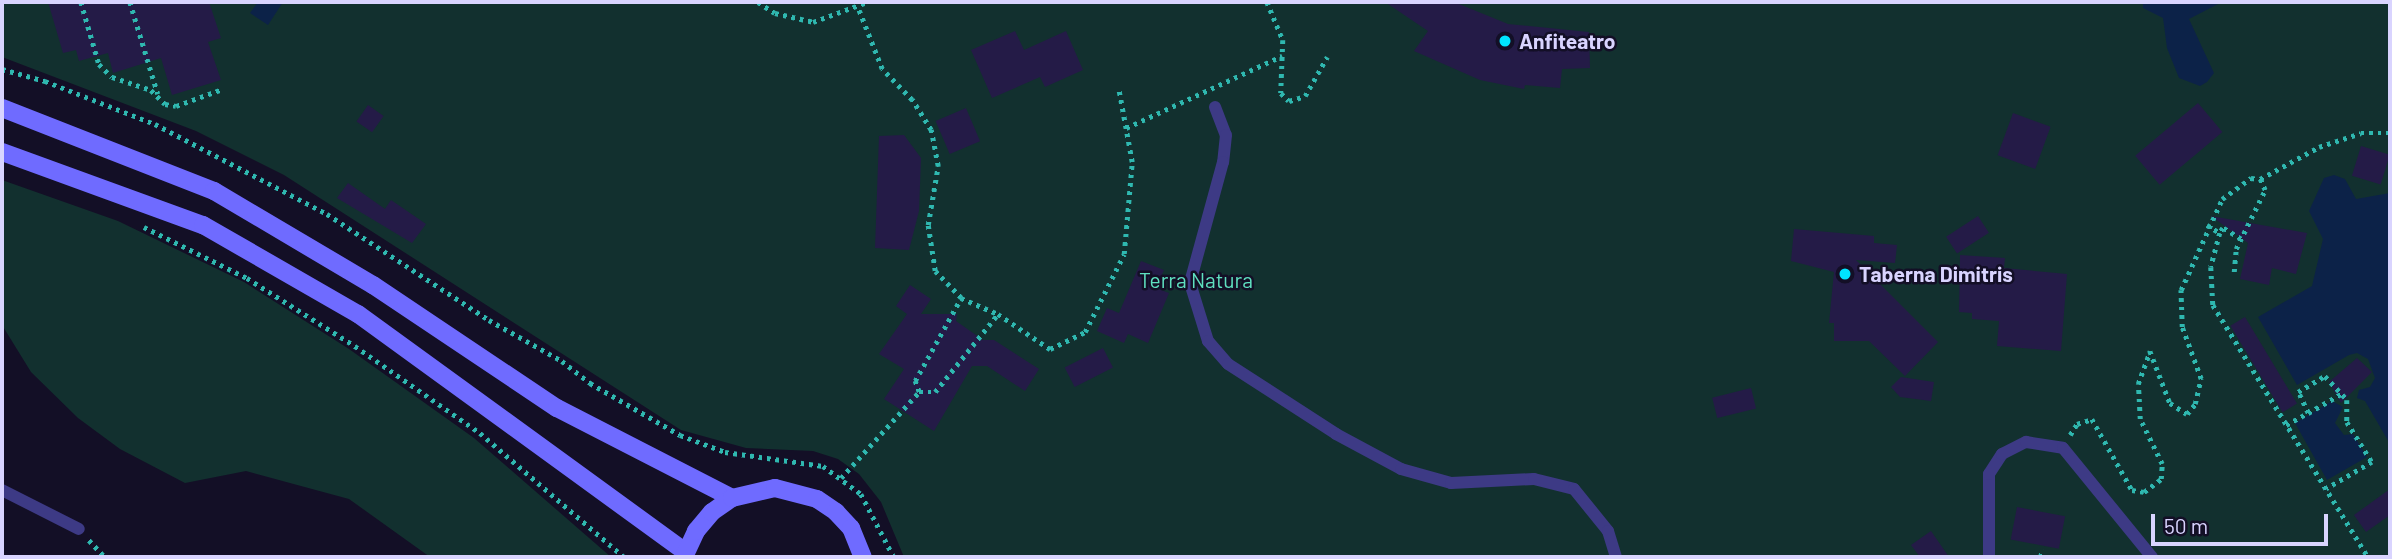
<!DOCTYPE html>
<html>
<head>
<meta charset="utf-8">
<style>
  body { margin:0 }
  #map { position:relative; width:2392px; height:559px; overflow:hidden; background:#130f26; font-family:Barlow,sans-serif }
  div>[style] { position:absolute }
  .green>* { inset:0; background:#12302f }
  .water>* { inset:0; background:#0c2248 }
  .building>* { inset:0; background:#241b47; transform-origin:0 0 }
  .path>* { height:4.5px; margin-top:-2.25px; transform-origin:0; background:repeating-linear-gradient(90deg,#2fb8b0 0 3.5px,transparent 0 8.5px) }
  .lane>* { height:12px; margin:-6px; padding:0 6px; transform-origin:6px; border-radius:6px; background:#3d3a85 }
  .secondary>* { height:18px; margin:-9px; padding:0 9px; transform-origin:9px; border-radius:9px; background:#6f6bff }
  .dots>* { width:19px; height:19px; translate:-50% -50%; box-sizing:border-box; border:4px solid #130f26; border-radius:50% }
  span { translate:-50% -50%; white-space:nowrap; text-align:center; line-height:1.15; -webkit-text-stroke:5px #130f26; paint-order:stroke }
  .poi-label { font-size:21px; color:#d9d4ff; font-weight:700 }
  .left { translate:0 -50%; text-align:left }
  .park-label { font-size:21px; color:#5fe0c0 }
  .frame { position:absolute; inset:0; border:4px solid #d9d4ff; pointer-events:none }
  .scale { position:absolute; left:2151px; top:514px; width:177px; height:32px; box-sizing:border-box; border:4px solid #d9d4ff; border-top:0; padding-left:9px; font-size:21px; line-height:24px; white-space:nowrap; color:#d9d4ff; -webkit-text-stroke:5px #130f26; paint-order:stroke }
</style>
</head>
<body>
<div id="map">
  <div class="green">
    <div style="clip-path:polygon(2px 2px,2390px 2px,2390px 557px,904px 557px,881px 502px,859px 474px,838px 459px,813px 451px,746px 448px,681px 430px,284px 175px,196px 131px,2px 57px)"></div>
    <div style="clip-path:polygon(2px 180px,118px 221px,244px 282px,349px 349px,474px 438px,611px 557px,430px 557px,349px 499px,246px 471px,185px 483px,120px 449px,78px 418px,31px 372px,2px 325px)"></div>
  </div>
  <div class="water">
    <div style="clip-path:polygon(258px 2px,283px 2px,268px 25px,250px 13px)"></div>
    <div style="clip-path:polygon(2143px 2px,2222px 2px,2189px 19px,2214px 73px,2207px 82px,2200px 86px,2179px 78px,2167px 48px,2163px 18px,2143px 8px)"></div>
    <div style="clip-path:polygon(2334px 175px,2345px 179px,2356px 199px,2390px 193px,2390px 444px,2365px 401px,2357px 398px,2359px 390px,2370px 387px,2375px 378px,2368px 359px,2357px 353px,2349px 355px,2297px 385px,2258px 317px,2312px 286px,2323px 239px,2309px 211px,2324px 178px)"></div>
    <div style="clip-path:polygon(2332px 401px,2343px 407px,2335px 423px,2344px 435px,2353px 434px,2367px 457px,2327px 480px,2295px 423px)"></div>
  </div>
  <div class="building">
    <div style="clip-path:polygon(48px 2px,209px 2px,221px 38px,208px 42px,221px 80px,172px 95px,161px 58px,113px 73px,108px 53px,79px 61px,76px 50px,63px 53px)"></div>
    <div style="clip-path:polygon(1385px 2px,1454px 2px,1508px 24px,1589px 32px,1590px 68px,1562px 69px,1560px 88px,1525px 85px,1524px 89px,1480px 80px,1414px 51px,1428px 31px)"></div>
    <div style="clip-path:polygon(1015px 31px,1024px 50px,1066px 31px,1083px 70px,1045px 87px,1040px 77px,992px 98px,971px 50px)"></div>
    <div style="left:2198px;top:103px;width:38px;height:82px;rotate:50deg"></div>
    <div style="left:368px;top:105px;width:19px;height:20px;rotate:35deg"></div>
    <div style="left:966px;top:108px;width:36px;height:33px;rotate:67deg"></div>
    <div style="left:2013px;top:113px;width:40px;height:45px;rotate:20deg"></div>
    <div style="clip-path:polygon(904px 135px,921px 158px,919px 211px,909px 250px,875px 248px,879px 136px)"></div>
    <div style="left:2361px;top:146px;width:30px;height:31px;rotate:17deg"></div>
    <div style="clip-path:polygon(348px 183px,385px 209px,391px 200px,426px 224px,412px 243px,337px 198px)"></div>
    <div style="left:1978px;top:216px;width:20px;height:38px;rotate:57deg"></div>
    <div style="clip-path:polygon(2211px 216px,2307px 233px,2296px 274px,2272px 268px,2269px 285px,2240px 279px,2248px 243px)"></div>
    <div style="clip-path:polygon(1794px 229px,1874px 236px,1874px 243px,1897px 245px,1895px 263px,1856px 260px,1938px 342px,1905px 376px,1869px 341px,1834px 341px,1834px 323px,1829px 323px,1834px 272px,1791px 261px)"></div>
    <div style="clip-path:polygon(1960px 255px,2005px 258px,2004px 268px,2067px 274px,2061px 351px,1997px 346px,1999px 321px,1972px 319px,1972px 313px,1959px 312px)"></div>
    <div style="clip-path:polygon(1141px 261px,1164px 270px,1156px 288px,1169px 293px,1148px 343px,1128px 334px,1124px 343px,1097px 331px,1107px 308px,1119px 313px)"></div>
    <div style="clip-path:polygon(910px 285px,931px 299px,921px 314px,957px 314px,956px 321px,983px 340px,994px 340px,1039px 369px,1025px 391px,987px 366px,972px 366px,934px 431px,884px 399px,904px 369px,879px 354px,907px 314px,896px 306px)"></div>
    <div style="left:2245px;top:317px;width:101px;height:17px;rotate:59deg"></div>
    <div style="left:1103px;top:348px;width:22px;height:43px;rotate:63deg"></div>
    <div style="clip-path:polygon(2357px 358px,2372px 372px,2341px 403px,2329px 382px)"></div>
    <div style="clip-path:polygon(1901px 377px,1934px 382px,1931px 401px,1900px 397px,1891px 387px)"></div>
    <div style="left:1751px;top:388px;width:21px;height:40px;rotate:76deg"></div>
    <div style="clip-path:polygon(2390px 489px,2390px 515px,2366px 532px,2354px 515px)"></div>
    <div style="left:2017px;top:507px;width:49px;height:33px;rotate:11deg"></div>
    <div style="clip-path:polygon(1931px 531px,1949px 557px,1920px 557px,1911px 545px)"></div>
  </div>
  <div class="path">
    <div style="left:81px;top:2px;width:65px;rotate:73.8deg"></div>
    <div style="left:99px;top:64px;width:18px;rotate:45deg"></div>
    <div style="left:112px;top:77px;width:41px;rotate:18.4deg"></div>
    <div style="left:151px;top:90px;width:20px;rotate:45deg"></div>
    <div style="left:165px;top:104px;width:11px;rotate:10deg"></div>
    <div style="left:176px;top:106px;width:47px;rotate:-20deg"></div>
    <div style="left:130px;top:2px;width:96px;rotate:73.1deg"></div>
    <div style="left:758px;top:2px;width:20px;rotate:33deg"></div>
    <div style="left:775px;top:13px;width:39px;rotate:13deg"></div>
    <div style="left:813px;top:22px;width:58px;rotate:-20.3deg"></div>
    <div style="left:1267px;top:2px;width:41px;rotate:67.2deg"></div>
    <div style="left:1283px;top:40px;width:53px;rotate:92.2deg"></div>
    <div style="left:1281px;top:93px;width:11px;rotate:45deg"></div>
    <div style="left:1289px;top:101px;width:17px;rotate:-17deg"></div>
    <div style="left:1305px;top:96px;width:45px;rotate:-60.6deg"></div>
    <div style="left:2px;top:69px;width:45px;rotate:15.6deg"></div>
    <div style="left:45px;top:81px;width:118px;rotate:21.4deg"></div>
    <div style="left:155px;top:124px;width:194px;rotate:27.6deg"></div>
    <div style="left:327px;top:214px;width:194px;rotate:33.2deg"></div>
    <div style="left:489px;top:320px;width:84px;rotate:29.3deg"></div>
    <div style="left:562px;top:361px;width:36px;rotate:38deg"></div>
    <div style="left:590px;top:383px;width:104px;rotate:30deg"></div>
    <div style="left:680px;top:435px;width:48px;rotate:20.7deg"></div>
    <div style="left:725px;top:452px;width:99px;rotate:8.1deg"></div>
    <div style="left:823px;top:466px;width:47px;rotate:36.4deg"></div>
    <div style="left:861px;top:494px;width:71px;rotate:62.4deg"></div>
    <div style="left:1126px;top:128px;width:172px;rotate:-24.8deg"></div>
    <div style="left:2207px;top:225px;width:15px;rotate:32deg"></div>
    <div style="left:144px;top:227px;width:115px;rotate:26.3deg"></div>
    <div style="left:247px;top:278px;width:128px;rotate:32.2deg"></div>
    <div style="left:355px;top:346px;width:152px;rotate:34.8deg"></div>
    <div style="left:480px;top:433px;width:190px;rotate:40.7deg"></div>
    <div style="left:2241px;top:239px;width:21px;rotate:-149deg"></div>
    <div style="left:2223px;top:228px;width:6px;rotate:121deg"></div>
    <div style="left:2220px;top:233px;width:35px;rotate:105deg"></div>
    <div style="left:2211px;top:267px;width:38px;rotate:87deg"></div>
    <div style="left:2213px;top:305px;width:296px;rotate:58.4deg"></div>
    <div style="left:2234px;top:272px;width:23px;rotate:-85deg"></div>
    <div style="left:2236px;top:249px;width:66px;rotate:-63.8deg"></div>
    <div style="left:2265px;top:190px;width:12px;rotate:-114deg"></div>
    <div style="left:2260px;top:179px;width:67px;rotate:-28.5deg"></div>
    <div style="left:2319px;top:147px;width:44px;rotate:-18.4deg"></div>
    <div style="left:2361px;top:133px;width:29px"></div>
    <div style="left:961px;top:298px;width:40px;rotate:23.4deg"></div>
    <div style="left:998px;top:314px;width:63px;rotate:33.9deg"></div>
    <div style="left:1050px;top:349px;width:39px;rotate:-26deg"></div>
    <div style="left:1085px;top:332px;width:87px;rotate:-63.4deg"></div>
    <div style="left:1124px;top:254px;width:92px;rotate:-85deg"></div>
    <div style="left:1132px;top:162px;width:72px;rotate:-100.4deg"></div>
    <div style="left:919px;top:392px;width:16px"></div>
    <div style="left:935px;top:392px;width:100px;rotate:-51.1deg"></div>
    <div style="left:2308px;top:413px;width:38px;rotate:-30deg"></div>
    <div style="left:2286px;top:425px;width:25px;rotate:-29deg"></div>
    <div style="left:2308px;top:413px;width:23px;rotate:-115deg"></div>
    <div style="left:2298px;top:392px;width:31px;rotate:-31deg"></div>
    <div style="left:2325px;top:376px;width:33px;rotate:47deg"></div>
    <div style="left:2347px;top:400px;width:22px;rotate:90deg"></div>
    <div style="left:2347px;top:422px;width:47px;rotate:58deg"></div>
    <div style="left:2372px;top:462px;width:53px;rotate:149.6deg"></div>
    <div style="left:2070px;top:435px;width:13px;rotate:-58deg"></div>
    <div style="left:2077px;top:424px;width:16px;rotate:-18deg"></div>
    <div style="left:2092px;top:419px;width:81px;rotate:60.6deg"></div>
    <div style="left:2132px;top:490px;width:12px;rotate:9deg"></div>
    <div style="left:2144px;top:492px;width:21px;rotate:-37deg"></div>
    <div style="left:2161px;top:479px;width:15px;rotate:-86deg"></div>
    <div style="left:2162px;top:464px;width:50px;rotate:-116.1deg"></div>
    <div style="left:2140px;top:419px;width:35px;rotate:-93deg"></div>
    <div style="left:2138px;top:384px;width:35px;rotate:-70deg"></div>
    <div style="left:2150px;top:351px;width:56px;rotate:69deg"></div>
    <div style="left:2170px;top:403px;width:20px;rotate:33deg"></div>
    <div style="left:2187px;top:414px;width:13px;rotate:-51deg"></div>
    <div style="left:2195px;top:404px;width:26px;rotate:-77deg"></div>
    <div style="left:2201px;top:379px;width:55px;rotate:-110.1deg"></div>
    <div style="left:2182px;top:327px;width:37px;rotate:-92deg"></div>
    <div style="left:2181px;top:290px;width:100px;rotate:-65.7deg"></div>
    <div style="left:2222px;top:199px;width:36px;rotate:-36deg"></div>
    <div style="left:2251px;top:178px;width:9px;rotate:6deg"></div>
    <div style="left:841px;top:478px;width:116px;rotate:-47.8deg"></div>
    <div style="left:919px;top:392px;width:12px;rotate:-110deg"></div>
    <div style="left:915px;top:381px;width:95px;rotate:-61deg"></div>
    <div style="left:961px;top:298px;width:37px;rotate:-134deg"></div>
    <div style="left:935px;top:271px;width:47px;rotate:-98.7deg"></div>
    <div style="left:928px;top:225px;width:60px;rotate:-80.4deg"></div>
    <div style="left:938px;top:166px;width:37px;rotate:-101deg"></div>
    <div style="left:931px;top:130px;width:36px;rotate:-122deg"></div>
    <div style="left:912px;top:100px;width:43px;rotate:-134.1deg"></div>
    <div style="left:882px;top:69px;width:66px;rotate:-111.5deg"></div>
    <div style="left:89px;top:540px;width:23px;rotate:47deg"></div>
    <div style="left:2040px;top:557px;width:8px;rotate:-67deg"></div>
  </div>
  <div class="lane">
    <div style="left:1215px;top:107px;width:30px;rotate:69deg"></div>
    <div style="left:1226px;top:135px;width:27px;rotate:96deg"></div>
    <div style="left:1223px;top:162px;width:125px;rotate:105.3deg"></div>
    <div style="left:1190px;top:283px;width:61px;rotate:72.8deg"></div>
    <div style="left:1208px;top:341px;width:30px;rotate:49deg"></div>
    <div style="left:1228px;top:364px;width:129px;rotate:32.9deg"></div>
    <div style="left:1336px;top:434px;width:74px;rotate:28.3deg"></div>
    <div style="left:1401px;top:469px;width:52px;rotate:15.6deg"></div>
    <div style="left:1451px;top:483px;width:83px;rotate:-2.8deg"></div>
    <div style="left:1534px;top:479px;width:41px;rotate:14deg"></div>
    <div style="left:1574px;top:489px;width:54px;rotate:51deg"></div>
    <div style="left:1608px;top:531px;width:27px;rotate:73deg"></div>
    <div style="left:2px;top:490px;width:86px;rotate:26.9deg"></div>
    <div style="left:1989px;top:557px;width:83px;rotate:-90deg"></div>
    <div style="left:1989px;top:474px;width:24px;rotate:-57deg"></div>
    <div style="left:2002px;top:454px;width:27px;rotate:-27deg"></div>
    <div style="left:2026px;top:442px;width:37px;rotate:9deg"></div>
    <div style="left:2063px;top:448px;width:141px;rotate:50.8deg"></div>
  </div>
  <div class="secondary">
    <div style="left:2px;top:108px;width:228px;rotate:21.4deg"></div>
    <div style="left:214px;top:191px;width:185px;rotate:30.6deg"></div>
    <div style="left:373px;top:285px;width:221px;rotate:33.8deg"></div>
    <div style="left:557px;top:408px;width:197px;rotate:27.2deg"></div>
    <div style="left:2px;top:152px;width:214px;rotate:20deg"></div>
    <div style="left:203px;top:225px;width:179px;rotate:29.9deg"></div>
    <div style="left:358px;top:314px;width:404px;rotate:36deg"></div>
    <div style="left:684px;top:557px;width:29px;rotate:-65deg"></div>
    <div style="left:696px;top:531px;width:25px;rotate:-50deg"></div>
    <div style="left:712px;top:512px;width:24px;rotate:-35deg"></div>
    <div style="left:732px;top:498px;width:44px;rotate:-13.1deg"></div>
    <div style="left:775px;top:488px;width:43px;rotate:14.7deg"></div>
    <div style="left:817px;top:499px;width:23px;rotate:34deg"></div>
    <div style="left:836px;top:512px;width:22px;rotate:47deg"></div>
    <div style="left:851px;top:528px;width:31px;rotate:68deg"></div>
  </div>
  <div class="dots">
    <div style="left:1505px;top:41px;background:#00e5ff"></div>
    <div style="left:1845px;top:274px;background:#00e5ff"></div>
  </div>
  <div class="poi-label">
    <span class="left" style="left:1519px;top:41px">Anfiteatro</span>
    <span class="left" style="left:1859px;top:274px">Taberna Dimitris</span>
  </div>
  <div class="park-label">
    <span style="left:1196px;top:280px">Terra Natura</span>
  </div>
  <div class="frame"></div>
  <div class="scale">50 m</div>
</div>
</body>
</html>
